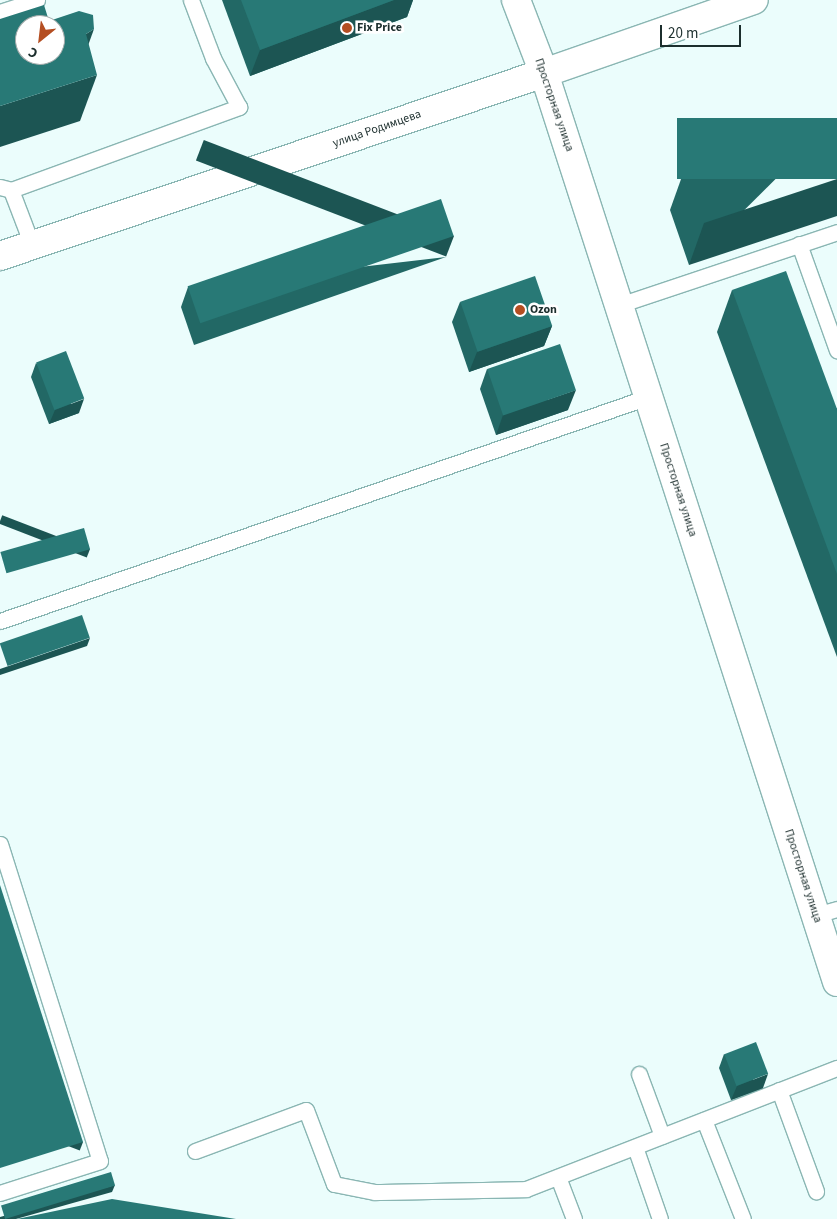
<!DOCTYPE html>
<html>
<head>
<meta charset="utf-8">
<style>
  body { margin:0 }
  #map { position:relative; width:837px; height:1219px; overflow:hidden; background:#ebfdfc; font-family:"Source Sans 3",sans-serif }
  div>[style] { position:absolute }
  .roads { filter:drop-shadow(1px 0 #8ab6b3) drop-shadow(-1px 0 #8ab6b3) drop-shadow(0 1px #8ab6b3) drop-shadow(0 -1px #8ab6b3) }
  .lane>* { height:15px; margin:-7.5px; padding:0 7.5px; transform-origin:7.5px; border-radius:7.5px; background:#fff }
  .street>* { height:28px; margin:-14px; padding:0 14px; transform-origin:14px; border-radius:14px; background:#fff }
  .secondary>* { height:28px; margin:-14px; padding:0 14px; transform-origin:14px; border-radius:14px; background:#fff }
  .wall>* { inset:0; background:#226865 }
  .shaded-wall>* { inset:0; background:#1c5553; transform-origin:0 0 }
  .building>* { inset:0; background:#287976; transform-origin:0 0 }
  .dots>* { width:14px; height:14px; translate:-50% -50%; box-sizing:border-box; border:2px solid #fff; border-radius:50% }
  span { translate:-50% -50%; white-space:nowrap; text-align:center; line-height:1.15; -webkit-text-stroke:5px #fff; paint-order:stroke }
  .poi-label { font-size:12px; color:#1c2e2d; font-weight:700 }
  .left { translate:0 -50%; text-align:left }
  .street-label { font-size:12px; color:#1c2e2d }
  .north { position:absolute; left:15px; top:15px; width:50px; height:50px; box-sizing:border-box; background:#fff; border:1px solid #a4abab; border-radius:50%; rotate:209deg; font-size:14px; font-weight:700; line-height:20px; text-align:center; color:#1c2e2d }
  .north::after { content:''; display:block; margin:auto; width:18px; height:22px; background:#b44e22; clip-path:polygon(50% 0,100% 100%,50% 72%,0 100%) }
  .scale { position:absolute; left:660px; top:25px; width:81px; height:22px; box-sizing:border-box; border:2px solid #1c2e2d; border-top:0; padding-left:6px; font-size:15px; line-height:18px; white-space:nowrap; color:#1c2e2d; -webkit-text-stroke:4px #fff; paint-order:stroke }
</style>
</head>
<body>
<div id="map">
  <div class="roads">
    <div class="lane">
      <div style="left:0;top:12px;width:39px;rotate:-18deg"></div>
      <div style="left:0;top:187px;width:11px;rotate:15deg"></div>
      <div style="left:11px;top:190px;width:59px;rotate:69.1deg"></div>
      <div style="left:11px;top:190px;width:243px;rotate:-20deg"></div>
      <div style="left:239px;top:107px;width:55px;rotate:-118deg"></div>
      <div style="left:213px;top:58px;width:62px;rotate:-110.8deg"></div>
      <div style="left:799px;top:244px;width:113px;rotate:70.3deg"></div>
      <div style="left:619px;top:305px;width:230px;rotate:-18.5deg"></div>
      <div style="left:0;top:621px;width:686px;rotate:-19.07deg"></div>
      <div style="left:0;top:844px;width:332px;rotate:72.5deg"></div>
      <div style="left:100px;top:1161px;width:105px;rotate:162.3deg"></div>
      <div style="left:816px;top:915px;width:22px;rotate:-16deg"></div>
      <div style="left:639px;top:1074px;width:66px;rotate:69.6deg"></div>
      <div style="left:779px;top:1090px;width:108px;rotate:69.9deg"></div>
      <div style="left:704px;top:1120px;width:106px;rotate:68.5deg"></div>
      <div style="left:635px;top:1147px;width:76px;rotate:70.9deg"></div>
      <div style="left:195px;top:1151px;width:118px;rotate:-20.3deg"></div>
      <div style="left:306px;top:1110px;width:79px;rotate:69.3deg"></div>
      <div style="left:334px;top:1184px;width:42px;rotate:11deg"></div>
      <div style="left:375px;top:1192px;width:151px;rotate:-1.1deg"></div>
      <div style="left:526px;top:1189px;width:334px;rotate:-21.3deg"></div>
      <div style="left:558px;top:1177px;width:45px;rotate:69.1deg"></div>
    </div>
    <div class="street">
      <div style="left:0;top:256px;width:574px;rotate:-18.59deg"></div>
    </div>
    <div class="secondary">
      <div style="left:516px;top:0;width:78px;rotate:69deg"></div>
      <div style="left:544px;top:73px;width:955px;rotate:72.13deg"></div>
      <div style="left:544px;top:73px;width:222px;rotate:-19.2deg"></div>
    </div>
  </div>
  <div class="wall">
    <div style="clip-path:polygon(222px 0,413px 0,407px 17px,250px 76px)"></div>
    <div style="clip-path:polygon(837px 118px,689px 265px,670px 210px,685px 168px)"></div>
    <div style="clip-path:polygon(446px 257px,194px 345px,181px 307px,188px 287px)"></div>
    <div style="clip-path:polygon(732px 290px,837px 409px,837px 657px,717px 332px)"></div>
    <div style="clip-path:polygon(460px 302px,552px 326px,544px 346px,469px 372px,452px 322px)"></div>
    <div style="clip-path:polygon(36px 363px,79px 413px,49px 424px,31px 377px)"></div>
    <div style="clip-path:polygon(487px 369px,568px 410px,496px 435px,480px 389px)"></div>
    <div style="clip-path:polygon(724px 1054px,763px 1088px,731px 1100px,719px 1068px)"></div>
  </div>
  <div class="shaded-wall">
    <div style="clip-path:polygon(394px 0,413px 0,407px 17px,250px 76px,260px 50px)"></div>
    <div style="clip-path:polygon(94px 29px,77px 76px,86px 34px)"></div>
    <div style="clip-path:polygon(97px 75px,80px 121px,0 147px,0 106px)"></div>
    <div style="clip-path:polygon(837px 179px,837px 216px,689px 265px,704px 223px)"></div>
    <div style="left:454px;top:236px;width:22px;height:268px;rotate:111deg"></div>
    <div style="clip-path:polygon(552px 326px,544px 346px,469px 372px,477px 352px)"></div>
    <div style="clip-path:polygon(576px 390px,568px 410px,496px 435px,503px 415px)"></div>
    <div style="clip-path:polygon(84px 399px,79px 413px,49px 424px,55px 410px)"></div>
    <div style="left:90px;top:549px;width:9px;height:94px;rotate:111deg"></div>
    <div style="clip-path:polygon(90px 638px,87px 646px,0 675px,0 669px)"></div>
    <div style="clip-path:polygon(768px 1074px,763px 1088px,731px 1100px,737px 1086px)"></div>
    <div style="left:83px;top:1142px;width:9px;height:87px;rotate:111deg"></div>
    <div style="clip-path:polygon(115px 1185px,112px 1192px,16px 1219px,0 1219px,0 1217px)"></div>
  </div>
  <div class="building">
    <div style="clip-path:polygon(241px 0,394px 0,260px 50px)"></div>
    <div style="clip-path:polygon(evenodd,44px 5px,49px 21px,79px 11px,93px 15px,94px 29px,86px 34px,97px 75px,0 106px,0 19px,44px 5px,25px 25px,55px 25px,55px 55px,25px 55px,25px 25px)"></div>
    <div style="left:837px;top:118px;width:61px;height:160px;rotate:90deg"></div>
    <div style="left:441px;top:199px;width:39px;height:268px;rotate:71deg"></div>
    <div style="clip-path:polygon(786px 271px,837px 409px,837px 574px,732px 290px)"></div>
    <div style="left:535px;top:276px;width:53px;height:79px;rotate:71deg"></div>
    <div style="left:560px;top:344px;width:49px;height:77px;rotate:71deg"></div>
    <div style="left:66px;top:351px;width:51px;height:32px;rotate:69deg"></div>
    <div style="left:84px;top:528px;width:22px;height:87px;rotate:74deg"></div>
    <div style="left:82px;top:615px;width:24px;height:87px;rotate:71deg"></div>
    <div style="clip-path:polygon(0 885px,83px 1142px,0 1168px)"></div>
    <div style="left:756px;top:1042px;width:34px;height:34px;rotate:69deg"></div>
    <div style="left:111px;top:1172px;width:14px;height:115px;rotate:73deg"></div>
    <div style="clip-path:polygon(112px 1199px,236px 1219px,17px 1219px)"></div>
  </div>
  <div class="dots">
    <div style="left:347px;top:28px;background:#b44e22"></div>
    <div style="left:520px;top:310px;background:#b44e22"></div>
  </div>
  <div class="poi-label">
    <span class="left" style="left:357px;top:28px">Fix Price</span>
    <span class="left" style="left:530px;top:310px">Ozon</span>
  </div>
  <div class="street-label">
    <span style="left:554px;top:105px;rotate:71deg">Просторная улица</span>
    <span style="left:377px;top:129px;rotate:-19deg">улица Родимцева</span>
    <span style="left:678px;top:490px;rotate:72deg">Просторная улица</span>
    <span style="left:803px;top:876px;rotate:72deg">Просторная улица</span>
  </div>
  <div class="north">С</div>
  <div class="scale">20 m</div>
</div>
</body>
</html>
